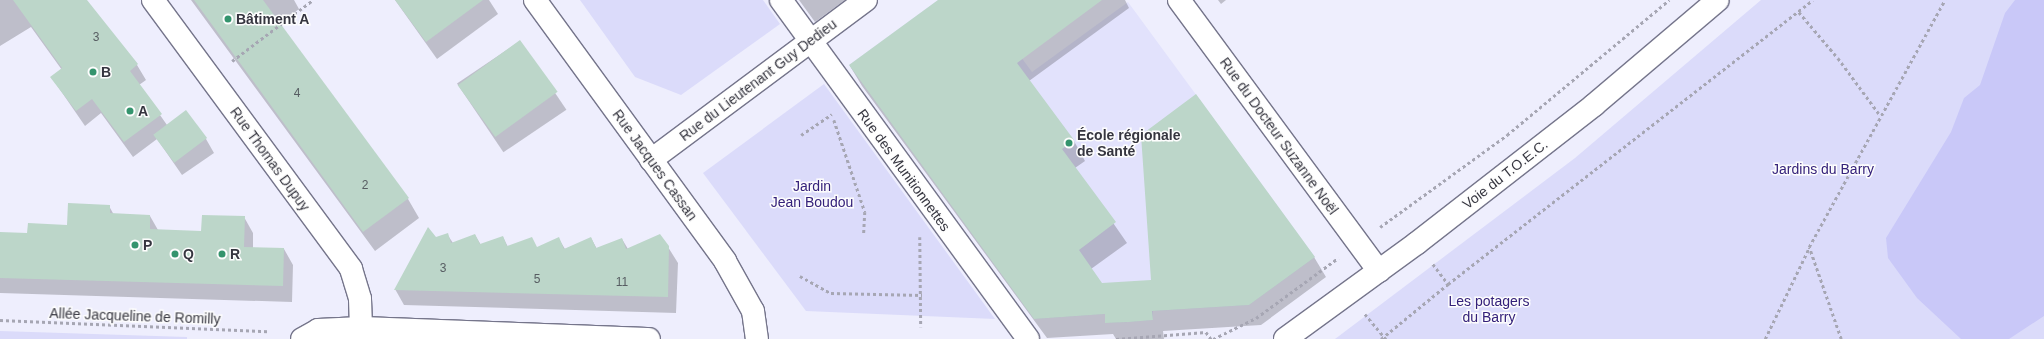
<!DOCTYPE html>
<html>
<head>
<meta charset="utf-8">
<style>
  body { margin:0 }
  #map { position:relative; width:2044px; height:339px; overflow:hidden; background:#eeeefd; font-family:Arial,sans-serif }
  div>[style] { position:absolute }
  .built>* { inset:0; background:#e2e2fc }
  .green>* { inset:0; background:#dbdbfa }
  .water>* { inset:0; background:#c9c8f8 }
  .shadow>* { inset:0; background:#0003; transform-origin:0 0 }
  .building>* { inset:0; background:#bcd6c9; transform-origin:0 0 }
  .path>* { height:2.5px; margin-top:-1.25px; transform-origin:0; background:repeating-linear-gradient(90deg,#a6a6b3 0 3px,transparent 0 6px) }
  .roads { filter:drop-shadow(1px 0 #75758b) drop-shadow(-1px 0 #75758b) drop-shadow(0 1px #75758b) drop-shadow(0 -1px #75758b) }
  .pedestrian>* { height:22px; margin:-11px; padding:0 11px; transform-origin:11px; border-radius:11px; background:#fff }
  .minor>* { height:22px; margin:-11px; padding:0 11px; transform-origin:11px; border-radius:11px; background:#fff }
  .tertiary>* { height:22px; margin:-11px; padding:0 11px; transform-origin:11px; border-radius:11px; background:#fff }
  .dots>* { width:11px; height:11px; translate:-50% -50%; box-sizing:border-box; border:2px solid #fdfdfd; border-radius:50% }
  span { translate:-50% -50%; white-space:nowrap; text-align:center; line-height:1.15; -webkit-text-stroke:3px #fdfdfd; paint-order:stroke }
  .number-label { font-size:12px; color:#575d62 }
  .number-label span { -webkit-text-stroke-width:0 }
  .poi-label { font-size:14px; color:#35353f; font-weight:700 }
  .left { translate:0 -50%; text-align:left }
  .street-label { font-size:14px; color:#35353f }
  .park-label { font-size:14px; color:#34217a }
</style>
</head>
<body>
<div id="map">
  <div class="built">
    <div style="clip-path:polygon(938px 0,968px 0,1010px 42px,1032px 72px,1128px 2px,1315px 257px,1249px 305px,1153px 311px,1153px 320px,1129px 322px,1105px 323px,1105px 314px,1034px 319px,849px 65px)"></div>
  </div>
  <div class="green">
    <div style="clip-path:polygon(580px 0,763px 0,780px 24px,681px 95px,635px 77px)"></div>
    <div style="clip-path:polygon(1761px 0,2044px 0,2044px 339px,1335px 339px,1575px 158px)"></div>
    <div style="clip-path:polygon(824px 84px,995px 319px,806px 311px,703px 173px)"></div>
    <div style="clip-path:polygon(0 331px,187px 337px,187px 339px,0 339px)"></div>
  </div>
  <div class="water">
    <div style="clip-path:polygon(2015px 0,2044px 0,2044px 316px,2009px 339px,1961px 339px,1917px 298px,1888px 258px,1886px 238px,1951px 132px,1964px 98px,1980px 85px,2005px 13px)"></div>
  </div>
  <div class="shadow">
    <div style="clip-path:polygon(0 0,86px 0,137px 65px,146px 80px,139px 85px,167px 125px,206px 139px,214px 153px,182px 175px,157px 139px,133px 157px,101px 113px,85px 126px,52px 78px,62px 70px,31px 27px,0 46px)"></div>
    <div style="clip-path:polygon(191px 0,294px 0,299px 9px,279px 24px,408px 199px,419px 218px,375px 251px)"></div>
    <div style="clip-path:polygon(395px 0,489px 0,498px 14px,437px 59px)"></div>
    <div style="clip-path:polygon(799px 0,845px 0,815px 22px)"></div>
    <div style="clip-path:polygon(940px 0,1125px 0,1129px 8px,1029px 81px,1074px 141px,1085px 161px,1075px 168px,1127px 243px,1091px 269px,1102px 284px,1152px 281px,1314px 257px,1326px 277px,1261px 325px,1163px 331px,1164px 339px,1116px 339px,1113px 334px,1047px 338px,862px 86px,850px 66px)"></div>
    <div style="clip-path:polygon(1218px 0,1226px 0,1221px 4px)"></div>
    <div style="left:520px;top:41px;width:83px;height:76px;rotate:56deg"></div>
    <div style="clip-path:polygon(109px 206px,114px 215px,150px 216px,158px 230px,202px 232px,244px 217px,253px 233px,253px 248px,284px 249px,293px 265px,292px 302px,0 293px,0 233px,28px 234px,68px 226px)"></div>
    <div style="clip-path:polygon(447px 234px,453px 243px,475px 235px,481px 245px,503px 237px,508px 247px,537px 248px,559px 239px,565px 249px,591px 238px,597px 249px,622px 239px,628px 249px,668px 247px,678px 263px,676px 313px,404px 305px,395px 289px,436px 239px)"></div>
  </div>
  <div class="building">
    <div style="clip-path:polygon(13px 0,87px 0,138px 64px,130px 71px,162px 114px,124px 142px,92px 99px,76px 111px,50px 77px,62px 68px)"></div>
    <div style="clip-path:polygon(194px 0,263px 0,409px 198px,363px 232px)"></div>
    <div style="clip-path:polygon(395px 0,483px 0,426px 42px)"></div>
    <div style="clip-path:polygon(938px 0,1102px 0,1017px 63px,1074px 140px,1062px 149px,1116px 222px,1079px 250px,1102px 283px,1151px 280px,1141px 135px,1196px 94px,1315px 257px,1249px 305px,1152px 311px,1153px 320px,1129px 322px,1105px 323px,1105px 314px,1034px 319px,849px 65px)"></div>
    <div style="left:520px;top:40px;width:64px;height:77px;rotate:54deg"></div>
    <div style="left:186px;top:110px;width:35px;height:41px;rotate:53deg"></div>
    <div style="clip-path:polygon(68px 203px,110px 205px,110px 213px,150px 215px,150px 229px,201px 231px,202px 215px,245px 216px,244px 247px,284px 248px,283px 286px,0 278px,0 232px,27px 233px,28px 223px,67px 225px)"></div>
    <div style="clip-path:polygon(428px 227px,436px 237px,448px 233px,451px 243px,475px 234px,480px 244px,503px 236px,507px 246px,532px 237px,537px 247px,559px 237px,564px 249px,591px 237px,596px 248px,622px 238px,626px 249px,660px 234px,669px 246px,668px 297px,394px 290px)"></div>
  </div>
  <div class="path">
    <div style="left:1799px;top:12px;width:60px;rotate:49.7deg"></div>
    <div style="left:1838px;top:58px;width:71px;rotate:53.6deg"></div>
    <div style="left:232px;top:61px;width:101px;rotate:-37deg"></div>
    <div style="left:834px;top:120px;width:97px;rotate:71.4deg"></div>
    <div style="left:865px;top:212px;width:22px;rotate:93deg"></div>
    <div style="left:801px;top:135px;width:37px;rotate:-34deg"></div>
    <div style="left:1380px;top:227px;width:157px;rotate:-35.9deg"></div>
    <div style="left:1507px;top:135px;width:211px;rotate:-39.8deg"></div>
    <div style="left:920px;top:237px;width:90px;rotate:89.4deg"></div>
    <div style="left:1433px;top:264px;width:25px;rotate:53deg"></div>
    <div style="left:1448px;top:284px;width:462px;rotate:-37.9deg"></div>
    <div style="left:800px;top:276px;width:35px;rotate:29deg"></div>
    <div style="left:831px;top:293px;width:91px;rotate:1.3deg"></div>
    <div style="left:1365px;top:314px;width:33px;rotate:50deg"></div>
    <div style="left:0;top:320px;width:268px;rotate:2.4deg"></div>
    <div style="left:1116px;top:339px;width:90px;rotate:-4.4deg"></div>
    <div style="left:1206px;top:332px;width:9px;rotate:54deg"></div>
    <div style="left:1213px;top:339px;width:48px;rotate:-26deg"></div>
    <div style="left:1256px;top:318px;width:102px;rotate:-36.2deg"></div>
    <div style="left:1381px;top:339px;width:87px;rotate:-39.4deg"></div>
    <div style="left:1765px;top:339px;width:101px;rotate:-64.2deg"></div>
    <div style="left:1841px;top:339px;width:97px;rotate:-109.2deg"></div>
    <div style="left:1809px;top:247px;width:282px;rotate:-61.2deg"></div>
  </div>
  <div class="roads">
    <div class="pedestrian">
      <div style="left:781px;top:0;width:419px;rotate:53.9deg"></div>
    </div>
    <div class="minor">
      <div style="left:153px;top:0;width:334px;rotate:53.6deg"></div>
      <div style="left:351px;top:269px;width:31px;rotate:73deg"></div>
      <div style="left:360px;top:299px;width:29px;rotate:88deg"></div>
      <div style="left:535px;top:0;width:323px;rotate:53.9deg"></div>
      <div style="left:725px;top:261px;width:57px;rotate:60.8deg"></div>
      <div style="left:753px;top:311px;width:28px;rotate:82deg"></div>
      <div style="left:1179px;top:0;width:337px;rotate:53.6deg"></div>
      <div style="left:651px;top:160px;width:268px;rotate:-36.7deg"></div>
      <div style="left:302px;top:339px;width:18px;rotate:-29deg"></div>
      <div style="left:318px;top:330px;width:43px;rotate:-2.7deg"></div>
      <div style="left:361px;top:328px;width:288px;rotate:2.2deg"></div>
    </div>
    <div class="tertiary">
      <div style="left:1285px;top:339px;width:163px;rotate:-36deg"></div>
      <div style="left:1417px;top:243px;width:224px;rotate:-37.9deg"></div>
      <div style="left:1594px;top:105px;width:162px;rotate:-40.3deg"></div>
    </div>
  </div>
  <div class="dots">
    <div style="left:228px;top:19px;background:#34946d"></div>
    <div style="left:93px;top:72px;background:#34946d"></div>
    <div style="left:130px;top:111px;background:#34946d"></div>
    <div style="left:1069px;top:143px;background:#34946d"></div>
    <div style="left:135px;top:245px;background:#34946d"></div>
    <div style="left:175px;top:254px;background:#34946d"></div>
    <div style="left:222px;top:254px;background:#34946d"></div>
  </div>
  <div class="number-label">
    <span style="left:96px;top:38px">3</span>
    <span style="left:297px;top:94px">4</span>
    <span style="left:365px;top:186px">2</span>
    <span style="left:443px;top:269px">3</span>
    <span style="left:537px;top:280px">5</span>
    <span style="left:622px;top:283px">11</span>
  </div>
  <div class="poi-label">
    <span class="left" style="left:236px;top:19px">Bâtiment A</span>
    <span class="left" style="left:101px;top:72px">B</span>
    <span class="left" style="left:138px;top:111px">A</span>
    <span class="left" style="left:1077px;top:143px">École régionale<br>de Santé</span>
    <span class="left" style="left:143px;top:245px">P</span>
    <span class="left" style="left:183px;top:254px">Q</span>
    <span class="left" style="left:230px;top:254px">R</span>
  </div>
  <div class="street-label">
    <span style="left:758px;top:80px;rotate:-37deg">Rue du Lieutenant Guy Dedieu</span>
    <span style="left:1279px;top:136px;rotate:54deg">Rue du Docteur Suzanne Noël</span>
    <span style="left:270px;top:159px;rotate:54deg">Rue Thomas Dupuy</span>
    <span style="left:655px;top:165px;rotate:54deg">Rue Jacques Cassan</span>
    <span style="left:904px;top:170px;rotate:54deg">Rue des Munitionnettes</span>
    <span style="left:1505px;top:174px;rotate:-38deg">Voie du T.O.E.C.</span>
    <span style="left:135px;top:316px;rotate:2deg">Allée Jacqueline de Romilly</span>
  </div>
  <div class="park-label">
    <span style="left:1823px;top:169px">Jardins du Barry</span>
    <span style="left:812px;top:194px">Jardin<br>Jean Boudou</span>
    <span style="left:1489px;top:309px">Les potagers<br>du Barry</span>
  </div>
</div>
</body>
</html>
